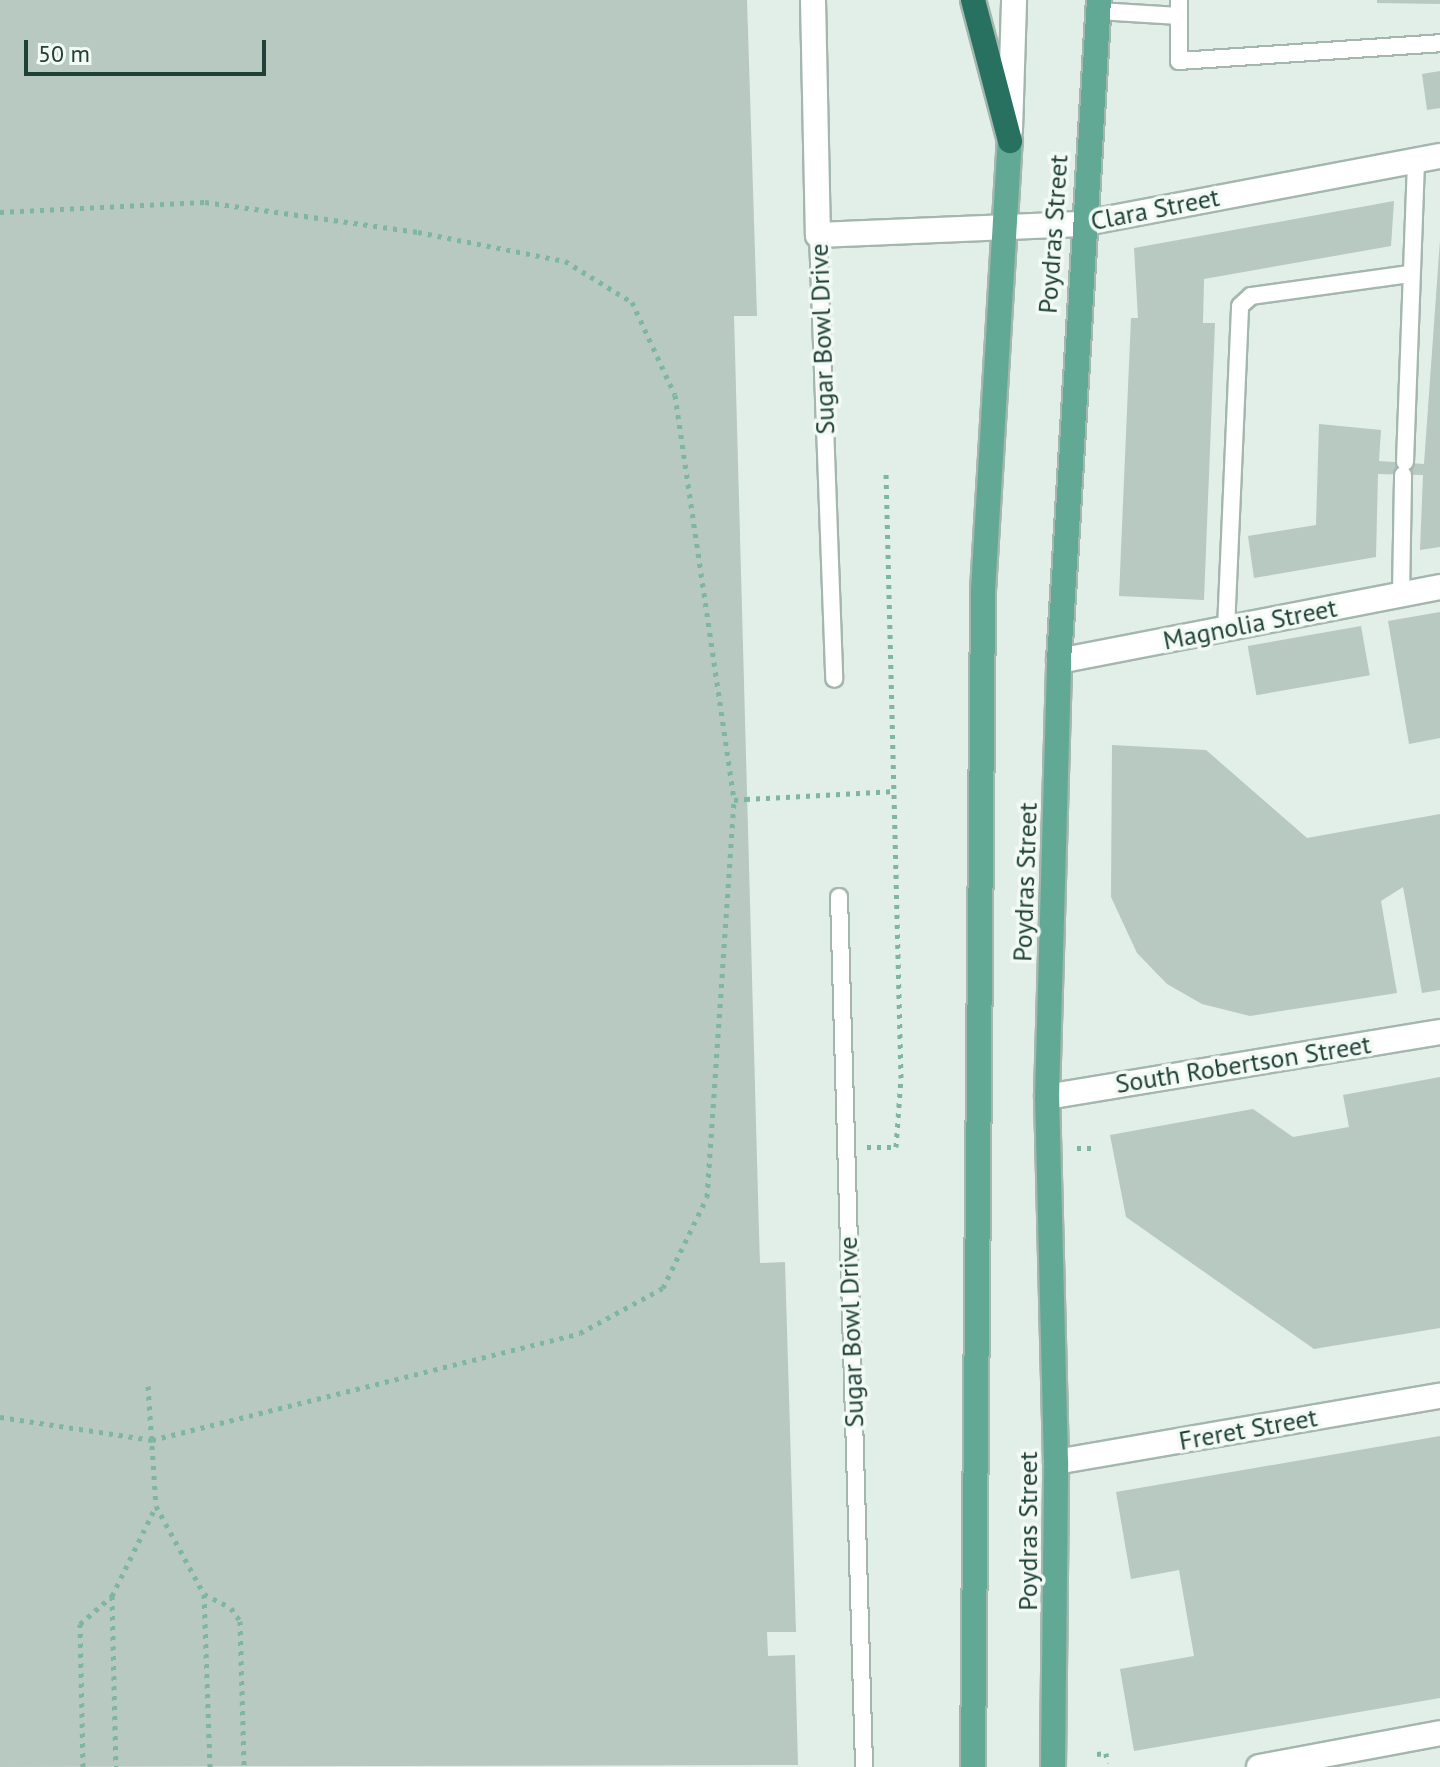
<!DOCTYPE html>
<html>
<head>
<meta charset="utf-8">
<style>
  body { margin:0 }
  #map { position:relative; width:1440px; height:1767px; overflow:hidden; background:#e2eee8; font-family:"PT Sans",sans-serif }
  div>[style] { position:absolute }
  .building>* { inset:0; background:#b7c9c1; transform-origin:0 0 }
  .path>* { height:5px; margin-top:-2.5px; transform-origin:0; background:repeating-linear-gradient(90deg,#7eb5a3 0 4px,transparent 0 10px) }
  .roads { filter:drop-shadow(2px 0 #a4b7af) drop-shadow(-2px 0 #a4b7af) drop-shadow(0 2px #a4b7af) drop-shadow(0 -2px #a4b7af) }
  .service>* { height:16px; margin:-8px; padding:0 8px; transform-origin:8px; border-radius:8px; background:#fff }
  .minor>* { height:24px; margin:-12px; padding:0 12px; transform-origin:12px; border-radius:12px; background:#fff }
  .secondary>* { height:24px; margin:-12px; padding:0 12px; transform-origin:12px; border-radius:12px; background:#fff }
  .primary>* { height:24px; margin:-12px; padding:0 12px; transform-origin:12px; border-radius:12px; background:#61a994 }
  .motorway>* { height:24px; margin:-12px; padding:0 12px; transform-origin:12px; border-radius:12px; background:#287160 }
  .path-bridge>* { height:5px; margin-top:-2.5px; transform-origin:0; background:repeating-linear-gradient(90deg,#7eb5a3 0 4px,transparent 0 10px) }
  span { translate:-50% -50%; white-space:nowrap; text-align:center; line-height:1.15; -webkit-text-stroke:7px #f3faf6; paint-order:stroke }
  .street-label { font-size:26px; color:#1f4137 }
  .scale { position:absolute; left:24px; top:40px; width:242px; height:36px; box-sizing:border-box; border:4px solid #1f4137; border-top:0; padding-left:10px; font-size:24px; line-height:28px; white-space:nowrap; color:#1f4137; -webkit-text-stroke:6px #f3faf6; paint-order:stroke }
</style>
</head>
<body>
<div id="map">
  <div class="building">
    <div style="clip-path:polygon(0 0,747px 0,757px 316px,734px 316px,759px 1233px,760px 1263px,785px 1262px,796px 1632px,767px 1632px,768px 1656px,795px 1655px,798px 1765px,0 1767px)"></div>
    <div style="clip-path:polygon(1377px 0,1440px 0,1440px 4px,1377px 3px)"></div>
    <div style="clip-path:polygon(1440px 71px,1440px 108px,1427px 110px,1422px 74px)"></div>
    <div style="clip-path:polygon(1394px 201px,1391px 246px,1204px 279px,1203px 323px,1215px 323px,1204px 600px,1119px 596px,1131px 318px,1138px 318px,1134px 248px)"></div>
    <div style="clip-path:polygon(1440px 240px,1440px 547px,1420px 550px,1423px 475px,1378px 474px,1376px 557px,1254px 578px,1248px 536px,1316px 525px,1319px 424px,1381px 430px,1379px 461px,1424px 464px)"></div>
    <div style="clip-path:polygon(1440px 612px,1440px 738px,1409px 744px,1388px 621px)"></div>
    <div style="left:1361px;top:626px;width:50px;height:115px;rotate:80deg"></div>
    <div style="clip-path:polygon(1112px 745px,1206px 750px,1307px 838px,1440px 814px,1440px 990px,1422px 993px,1403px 887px,1381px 901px,1397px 993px,1250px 1016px,1202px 1004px,1167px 984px,1137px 953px,1111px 897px)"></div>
    <div style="clip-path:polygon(1440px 1077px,1440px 1328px,1314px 1349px,1126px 1217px,1110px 1135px,1253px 1109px,1293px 1137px,1349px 1127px,1343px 1095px)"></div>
    <div style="clip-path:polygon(1440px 1436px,1440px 1698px,1134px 1751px,1120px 1669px,1194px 1656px,1179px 1570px,1131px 1579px,1116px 1492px)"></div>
  </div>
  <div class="path">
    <div style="left:0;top:212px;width:205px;rotate:-2.8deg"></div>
    <div style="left:205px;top:202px;width:215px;rotate:8deg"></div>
    <div style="left:418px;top:232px;width:150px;rotate:11.2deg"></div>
    <div style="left:565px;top:261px;width:79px;rotate:31.5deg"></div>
    <div style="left:632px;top:302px;width:102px;rotate:65.2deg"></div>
    <div style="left:675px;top:395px;width:409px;rotate:81.7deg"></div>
    <div style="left:867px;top:1147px;width:29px"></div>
    <div style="left:896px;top:1147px;width:69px;rotate:-85.9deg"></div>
    <div style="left:901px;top:1078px;width:605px;rotate:-91.42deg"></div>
    <div style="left:1077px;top:1148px;width:14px"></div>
    <div style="left:148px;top:1386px;width:120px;rotate:86.2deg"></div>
    <div style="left:0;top:1417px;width:154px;rotate:8.6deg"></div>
    <div style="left:152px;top:1440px;width:441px;rotate:-14deg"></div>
    <div style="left:580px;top:1333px;width:94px;rotate:-28.5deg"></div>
    <div style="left:663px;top:1288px;width:101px;rotate:-64.2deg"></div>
    <div style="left:707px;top:1197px;width:398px;rotate:-86.1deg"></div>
    <div style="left:734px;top:800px;width:12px;rotate:-5deg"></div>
    <div style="left:204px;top:1594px;width:173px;rotate:88deg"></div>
    <div style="left:112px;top:1596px;width:171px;rotate:88.7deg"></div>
    <div style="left:1097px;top:1754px;width:9px;rotate:-6deg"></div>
    <div style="left:1106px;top:1753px;width:10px;rotate:84deg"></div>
    <div style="left:83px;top:1767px;width:143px;rotate:-91.2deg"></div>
    <div style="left:80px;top:1624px;width:43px;rotate:-41.2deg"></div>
    <div style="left:112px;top:1596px;width:100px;rotate:-63.9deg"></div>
    <div style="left:156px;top:1506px;width:100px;rotate:61.4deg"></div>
    <div style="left:204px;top:1594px;width:30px;rotate:27deg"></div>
    <div style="left:231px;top:1608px;width:16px;rotate:55deg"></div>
    <div style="left:240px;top:1621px;width:146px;rotate:88.4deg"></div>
  </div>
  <div class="roads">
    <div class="service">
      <div style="left:1179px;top:0;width:61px;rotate:90deg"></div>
      <div style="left:1179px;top:61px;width:262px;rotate:-3.9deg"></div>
      <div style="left:1098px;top:11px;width:81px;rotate:3.5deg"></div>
      <div style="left:818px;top:235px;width:444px;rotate:87.9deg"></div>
      <div style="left:1405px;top:462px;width:302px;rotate:-87.9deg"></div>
      <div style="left:1401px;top:594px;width:119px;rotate:-89deg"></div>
      <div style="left:1226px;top:629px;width:323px;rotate:-87.5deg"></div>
      <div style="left:1240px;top:306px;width:15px;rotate:-42deg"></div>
      <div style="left:1251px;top:296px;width:161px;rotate:-7.9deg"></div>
      <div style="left:839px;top:897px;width:870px;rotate:88.35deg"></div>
    </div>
    <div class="minor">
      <div style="left:813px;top:0;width:235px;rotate:88.8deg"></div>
      <div style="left:818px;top:235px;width:262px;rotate:-2.4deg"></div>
      <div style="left:1080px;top:224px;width:366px;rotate:-10.7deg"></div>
      <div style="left:1059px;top:661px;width:388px;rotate:-11deg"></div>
      <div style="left:1047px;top:1097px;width:398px;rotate:-9.4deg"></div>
      <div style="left:1056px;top:1462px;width:390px;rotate:-9.8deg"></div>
      <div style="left:1259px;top:1767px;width:184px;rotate:-10.6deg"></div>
    </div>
    <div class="secondary">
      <div style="left:1010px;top:130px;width:130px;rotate:-88.2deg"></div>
    </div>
    <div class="primary">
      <div style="left:973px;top:1767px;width:1176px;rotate:-89.51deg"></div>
      <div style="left:983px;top:591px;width:451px;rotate:-86.6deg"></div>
      <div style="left:1053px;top:1767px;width:305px;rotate:-89.4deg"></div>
      <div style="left:1056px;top:1462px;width:365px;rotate:-91.4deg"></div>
      <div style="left:1047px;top:1097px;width:436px;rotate:-88.4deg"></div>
      <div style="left:1059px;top:661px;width:662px;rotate:-86.54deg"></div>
    </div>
    <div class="motorway">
      <div style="left:973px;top:0;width:146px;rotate:75.3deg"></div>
    </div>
  </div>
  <div class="path-bridge">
    <div style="left:746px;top:799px;width:150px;rotate:-3.1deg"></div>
  </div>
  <div class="street-label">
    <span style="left:1155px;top:209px;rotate:-11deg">Clara Street</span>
    <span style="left:1053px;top:234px;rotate:-86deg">Poydras Street</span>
    <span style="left:822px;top:339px;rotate:-92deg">Sugar Bowl Drive</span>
    <span style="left:1250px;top:624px;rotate:-11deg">Magnolia Street</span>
    <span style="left:1025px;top:882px;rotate:-88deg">Poydras Street</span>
    <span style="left:1243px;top:1064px;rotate:-9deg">South Robertson Street</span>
    <span style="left:851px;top:1332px;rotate:-92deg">Sugar Bowl Drive</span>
    <span style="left:1248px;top:1429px;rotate:-10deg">Freret Street</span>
    <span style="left:1028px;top:1531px;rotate:-90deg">Poydras Street</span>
  </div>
  <div class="scale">50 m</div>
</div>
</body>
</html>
